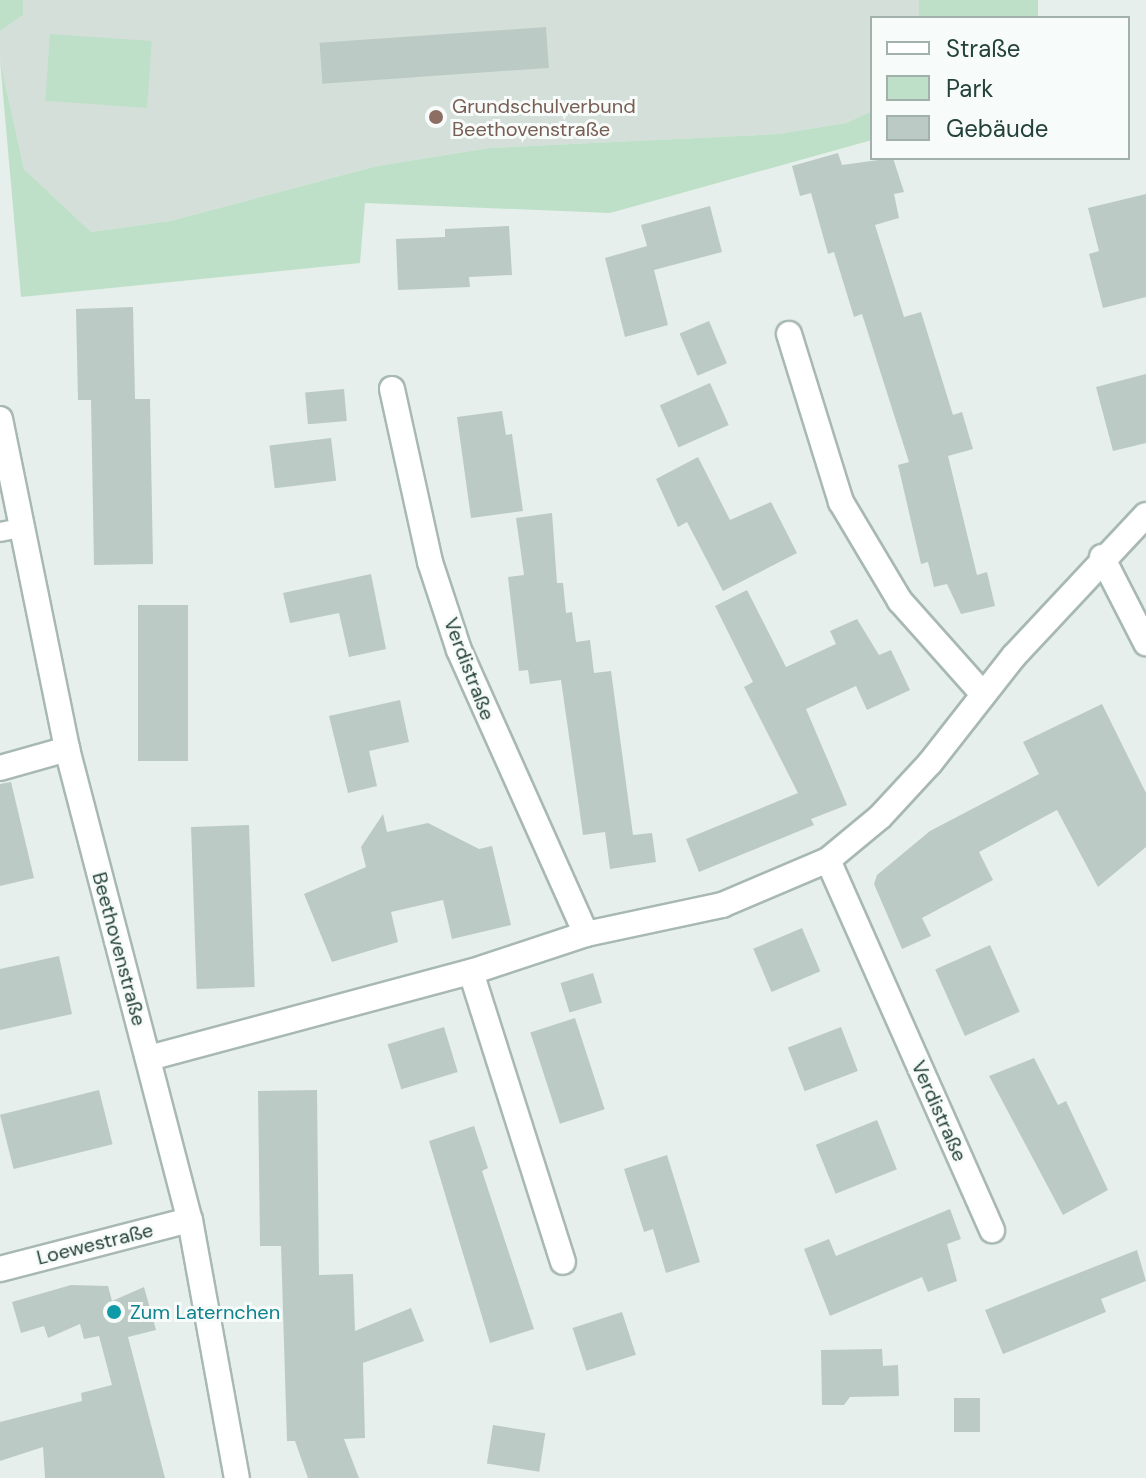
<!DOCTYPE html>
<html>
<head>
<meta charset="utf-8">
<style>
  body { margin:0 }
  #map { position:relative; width:1146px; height:1478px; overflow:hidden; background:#e6efeb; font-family:"DM Sans",sans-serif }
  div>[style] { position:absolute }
  .built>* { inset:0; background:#d4dfda }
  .green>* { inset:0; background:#bfe0c8; transform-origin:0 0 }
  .building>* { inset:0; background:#bbcac4; transform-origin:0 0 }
  .roads { filter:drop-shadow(2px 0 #a8b8b2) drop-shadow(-2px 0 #a8b8b2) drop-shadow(0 2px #a8b8b2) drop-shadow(0 -2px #a8b8b2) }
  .lane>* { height:18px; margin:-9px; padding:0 9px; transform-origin:9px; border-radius:9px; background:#fff }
  .street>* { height:24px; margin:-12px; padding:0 12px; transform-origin:12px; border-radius:12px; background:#fff }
  .secondary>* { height:24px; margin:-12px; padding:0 12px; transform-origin:12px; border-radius:12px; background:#fff }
  .dots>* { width:22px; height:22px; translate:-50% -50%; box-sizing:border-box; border:4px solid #f7fbf9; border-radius:50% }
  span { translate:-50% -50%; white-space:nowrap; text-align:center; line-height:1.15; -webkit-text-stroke:6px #f7fbf9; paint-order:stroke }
  .education-label { font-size:20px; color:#785e54 }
  .left { translate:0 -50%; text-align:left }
  .street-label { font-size:20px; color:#24423a }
  .culture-label { font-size:20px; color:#0d838f }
  .legend { position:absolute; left:870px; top:16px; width:260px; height:144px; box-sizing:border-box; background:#f7fbf9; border:2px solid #a3b1ad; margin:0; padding:10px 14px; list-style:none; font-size:24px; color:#24423a }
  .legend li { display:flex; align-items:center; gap:16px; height:40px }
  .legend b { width:40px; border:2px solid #a3b1ad }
</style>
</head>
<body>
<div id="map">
  <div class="built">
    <div style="clip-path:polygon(23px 0,919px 0,919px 18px,872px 18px,872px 111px,846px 123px,778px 134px,489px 148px,377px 166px,170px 221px,91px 232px,24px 169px,0 60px,0 31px,22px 15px)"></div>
  </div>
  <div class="green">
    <div style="clip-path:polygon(0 0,23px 0,23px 15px,0 31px)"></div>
    <div style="left:919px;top:0;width:119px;height:18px"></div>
    <div style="left:50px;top:34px;width:102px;height:67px;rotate:4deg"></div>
    <div style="clip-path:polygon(0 60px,24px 169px,91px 232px,170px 221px,377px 166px,489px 148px,778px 134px,846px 123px,872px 111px,872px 140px,610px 213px,365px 203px,360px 263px,21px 297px)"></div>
  </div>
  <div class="building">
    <div style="left:546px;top:27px;width:41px;height:227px;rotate:86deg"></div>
    <div style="clip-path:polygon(838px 153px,842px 165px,893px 158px,904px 192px,894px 194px,899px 218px,875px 225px,904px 317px,921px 312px,953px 415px,962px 412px,973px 449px,948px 456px,977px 575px,987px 572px,995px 606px,961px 614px,947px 584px,934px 587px,928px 562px,921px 564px,898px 465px,909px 462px,862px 314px,854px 317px,834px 252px,828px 254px,811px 193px,800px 196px,792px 166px)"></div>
    <div style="clip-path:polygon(1146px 194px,1146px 297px,1103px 308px,1089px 254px,1099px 251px,1088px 208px)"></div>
    <div style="clip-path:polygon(710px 206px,722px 252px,654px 270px,668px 325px,625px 337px,605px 258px,647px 246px,641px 225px)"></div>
    <div style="clip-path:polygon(509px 226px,512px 275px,469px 277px,470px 287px,398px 290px,396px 239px,445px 237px,445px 229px)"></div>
    <div style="clip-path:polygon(133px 307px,135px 399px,150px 399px,153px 564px,94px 565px,91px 400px,78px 400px,76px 309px)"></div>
    <div style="left:709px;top:321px;width:46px;height:32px;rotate:67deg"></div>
    <div style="clip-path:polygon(1146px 374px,1146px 443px,1113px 451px,1096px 387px)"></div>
    <div style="left:710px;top:383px;width:46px;height:55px;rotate:66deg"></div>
    <div style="left:344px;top:389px;width:32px;height:39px;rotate:85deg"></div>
    <div style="clip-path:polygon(502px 411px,506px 435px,512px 434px,523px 511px,471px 518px,457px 417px)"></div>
    <div style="left:331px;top:438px;width:43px;height:62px;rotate:83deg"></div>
    <div style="clip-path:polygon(698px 457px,730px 520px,771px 502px,797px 553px,723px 591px,687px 522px,678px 527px,656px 479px)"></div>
    <div style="clip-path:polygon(552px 513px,557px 583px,563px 583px,566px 613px,572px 612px,576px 642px,590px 640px,594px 673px,611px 671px,633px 835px,652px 833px,656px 862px,610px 869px,605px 832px,583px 835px,561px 680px,530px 684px,528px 670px,519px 671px,508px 577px,524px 575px,516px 518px)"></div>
    <div style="clip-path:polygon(371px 574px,386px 649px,349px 657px,339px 613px,290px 623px,283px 593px)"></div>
    <div style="clip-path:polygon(747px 590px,786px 667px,836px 644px,830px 631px,857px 619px,879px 655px,891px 650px,910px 690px,867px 710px,856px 686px,806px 709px,847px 805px,811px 819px,814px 825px,699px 872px,686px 839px,798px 793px,744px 687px,753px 682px,715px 606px)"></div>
    <div style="left:138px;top:605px;width:50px;height:156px"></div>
    <div style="clip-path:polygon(400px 700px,409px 742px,369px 751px,377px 786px,348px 793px,329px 716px)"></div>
    <div style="clip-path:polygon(1102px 704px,1146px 793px,1146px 847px,1098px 887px,1057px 810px,979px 852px,993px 880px,922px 918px,931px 936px,902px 949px,874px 884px,877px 875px,930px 831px,1039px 774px,1023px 742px)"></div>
    <div style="clip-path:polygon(11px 782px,34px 878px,0 886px,0 784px)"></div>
    <div style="clip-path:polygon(383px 814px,387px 832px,428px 823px,479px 849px,492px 846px,511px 925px,452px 939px,443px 900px,391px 912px,398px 942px,332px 962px,304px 894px,366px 867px,361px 847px)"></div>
    <div style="left:249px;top:825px;width:162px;height:58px;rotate:88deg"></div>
    <div style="left:802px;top:928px;width:47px;height:53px;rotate:67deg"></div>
    <div style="left:990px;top:945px;width:73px;height:60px;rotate:66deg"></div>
    <div style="clip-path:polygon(59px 956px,72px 1014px,0 1030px,0 969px)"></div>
    <div style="left:593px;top:973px;width:31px;height:34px;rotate:73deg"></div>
    <div style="left:575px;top:1018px;width:96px;height:47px;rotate:72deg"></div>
    <div style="left:444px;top:1027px;width:47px;height:59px;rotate:73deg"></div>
    <div style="left:841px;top:1027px;width:47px;height:57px;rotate:69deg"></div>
    <div style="clip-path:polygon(1034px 1058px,1058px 1105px,1066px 1101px,1108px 1190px,1063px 1215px,989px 1076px)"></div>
    <div style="left:99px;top:1090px;width:56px;height:102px;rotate:76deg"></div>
    <div style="clip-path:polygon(317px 1090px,319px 1275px,353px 1274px,355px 1331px,411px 1308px,424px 1341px,363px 1363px,365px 1438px,344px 1439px,359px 1478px,308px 1478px,295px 1441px,287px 1441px,281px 1246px,260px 1246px,258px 1091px)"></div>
    <div style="left:877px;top:1120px;width:53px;height:66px;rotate:68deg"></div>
    <div style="clip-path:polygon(474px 1126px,488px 1168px,482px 1171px,534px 1329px,490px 1343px,429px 1141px)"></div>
    <div style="clip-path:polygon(667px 1155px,700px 1262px,666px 1273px,653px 1229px,644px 1232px,624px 1169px)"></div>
    <div style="clip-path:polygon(950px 1209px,961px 1239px,947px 1244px,957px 1281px,928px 1292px,922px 1277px,830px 1316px,804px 1249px,829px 1239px,836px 1256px)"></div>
    <div style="clip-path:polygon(1137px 1250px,1146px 1281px,1101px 1299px,1106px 1312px,1003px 1354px,985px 1310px)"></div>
    <div style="clip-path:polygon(71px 1285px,108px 1286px,112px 1301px,144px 1287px,156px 1330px,128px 1337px,165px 1478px,45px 1478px,43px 1447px,0 1461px,0 1422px,82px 1401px,81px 1393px,112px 1385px,99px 1336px,84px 1339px,80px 1324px,48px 1338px,44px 1326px,21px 1333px,12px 1302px)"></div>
    <div style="left:622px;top:1312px;width:45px;height:52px;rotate:72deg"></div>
    <div style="clip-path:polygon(882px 1349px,883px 1366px,898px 1365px,899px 1396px,850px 1397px,844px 1405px,822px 1405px,821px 1350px)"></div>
    <div style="left:954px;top:1398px;width:26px;height:34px"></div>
    <div style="left:493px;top:1425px;width:53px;height:39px;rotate:9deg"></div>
  </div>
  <div class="roads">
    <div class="lane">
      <div style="left:0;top:532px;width:21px;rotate:-11deg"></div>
    </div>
    <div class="street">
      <div style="left:789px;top:334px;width:176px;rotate:72.8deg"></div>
      <div style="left:841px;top:502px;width:115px;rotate:59.2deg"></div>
      <div style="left:900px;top:601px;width:125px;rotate:48.3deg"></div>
      <div style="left:392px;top:389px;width:177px;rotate:77.6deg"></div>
      <div style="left:430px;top:562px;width:93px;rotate:71.8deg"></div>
      <div style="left:459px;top:650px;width:311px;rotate:65.9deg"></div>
      <div style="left:1102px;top:557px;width:97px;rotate:62.9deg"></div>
      <div style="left:0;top:768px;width:70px;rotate:-15.8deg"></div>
      <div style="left:828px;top:860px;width:405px;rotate:66.1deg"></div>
      <div style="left:471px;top:972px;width:304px;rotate:72.4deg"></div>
      <div style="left:149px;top:1058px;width:333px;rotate:-15deg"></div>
      <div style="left:471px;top:972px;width:121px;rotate:-18.3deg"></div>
      <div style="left:586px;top:934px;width:139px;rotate:-12deg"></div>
      <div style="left:722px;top:905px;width:115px;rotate:-23deg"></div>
      <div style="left:828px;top:860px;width:67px;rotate:-39.6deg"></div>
      <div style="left:880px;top:817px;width:74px;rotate:-47.2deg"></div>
      <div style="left:930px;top:763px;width:136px;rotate:-51.9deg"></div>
      <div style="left:1014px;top:656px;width:193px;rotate:-46.9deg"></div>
      <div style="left:0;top:1269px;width:196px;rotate:-14.5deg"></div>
    </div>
    <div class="secondary">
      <div style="left:0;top:419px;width:337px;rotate:78.5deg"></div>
      <div style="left:67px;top:749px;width:487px;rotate:75.4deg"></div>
      <div style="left:190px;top:1220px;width:262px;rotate:79.7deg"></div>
    </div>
  </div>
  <div class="dots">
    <div style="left:436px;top:117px;background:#8d6e63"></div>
    <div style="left:114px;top:1312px;background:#0f9aa8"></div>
  </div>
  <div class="education-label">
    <span class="left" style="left:452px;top:118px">Grundschulverbund<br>Beethovenstraße</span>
  </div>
  <div class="street-label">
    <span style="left:469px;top:669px;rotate:69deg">Verdistraße</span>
    <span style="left:119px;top:949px;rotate:75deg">Beethovenstraße</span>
    <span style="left:939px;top:1111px;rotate:66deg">Verdistraße</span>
    <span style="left:95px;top:1244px;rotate:-14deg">Loewestraße</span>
  </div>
  <div class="culture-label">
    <span class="left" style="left:130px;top:1312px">Zum Laternchen</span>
  </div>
  <ul class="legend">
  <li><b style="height:10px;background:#fff"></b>Straße</li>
  <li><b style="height:22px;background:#bfe0c8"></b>Park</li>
  <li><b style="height:22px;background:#bbcac4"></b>Gebäude</li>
  </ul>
</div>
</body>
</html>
